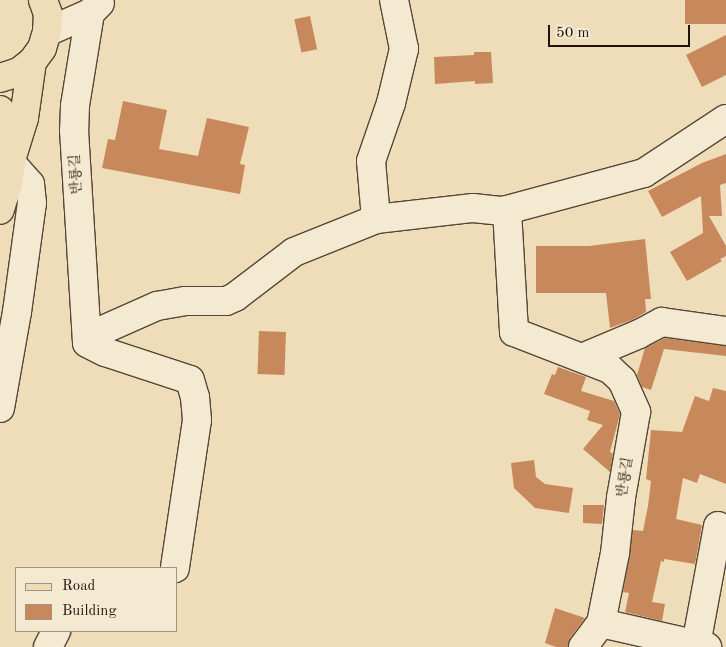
<!DOCTYPE html>
<html>
<head>
<meta charset="utf-8">
<style>
  body { margin:0 }
  #map { position:relative; width:726px; height:647px; overflow:hidden; background:#eeddb8; font-family:"Old Standard TT","Noto Serif KR",serif }
  div>[style] { position:absolute }
  .building>* { inset:0; background:#c7885c; transform-origin:0 0 }
  .roads { filter:drop-shadow(1px 0 #544637) drop-shadow(-1px 0 #544637) drop-shadow(0 1px #544637) drop-shadow(0 -1px #544637) }
  .minor>* { height:28px; margin:-14px; padding:0 14px; transform-origin:14px; border-radius:14px; background:#f4e9d1 }
  .major>* { height:28px; margin:-14px; padding:0 14px; transform-origin:14px; border-radius:14px; background:#eeddb8 }
  span { translate:-50% -50%; white-space:nowrap; text-align:center; line-height:1.15; -webkit-text-stroke:4.5px #f4e9d1; paint-order:stroke }
  .street-label { font-size:14px; color:#21130c }
  .legend { position:absolute; left:15px; top:567px; width:162px; height:65px; box-sizing:border-box; background:#f4e9d1; border:1px solid #a09382; margin:0; padding:6px 9px; list-style:none; font-size:15px; color:#21130c }
  .legend li { display:flex; align-items:center; gap:10px; height:25px }
  .legend b { width:25px; border:1px solid #a09382 }
  .scale { position:absolute; left:548px; top:25px; width:142px; height:22px; box-sizing:border-box; border:2px solid #21130c; border-top:0; padding-left:6px; font-size:15px; line-height:18px; white-space:nowrap; color:#21130c; -webkit-text-stroke:4px #f4e9d1; paint-order:stroke }
</style>
</head>
<body>
<div id="map">
  <div class="building">
    <div style="left:685px;top:0;width:41px;height:24px"></div>
    <div style="left:310px;top:16px;width:34px;height:16px;rotate:78deg"></div>
    <div style="clip-path:polygon(726px 35px,726px 75px,702px 87px,686px 55px)"></div>
    <div style="clip-path:polygon(474px 52px,491px 52px,493px 83px,475px 84px,475px 81px,435px 84px,434px 57px,474px 55px)"></div>
    <div style="clip-path:polygon(123px 101px,167px 110px,159px 149px,198px 156px,207px 118px,249px 127px,240px 164px,245px 165px,240px 194px,102px 168px,108px 139px,115px 140px)"></div>
    <div style="clip-path:polygon(726px 154px,726px 183px,720px 185px,722px 216px,709px 216px,726px 246px,726px 256px,720px 259px,722px 261px,687px 281px,670px 252px,703px 233px,701px 196px,662px 217px,648px 191px,702px 163px)"></div>
    <div style="clip-path:polygon(645px 239px,651px 299px,645px 299px,646px 312px,632px 320px,610px 328px,606px 293px,536px 293px,536px 246px,589px 246px)"></div>
    <div style="left:259px;top:331px;width:27px;height:43px;rotate:2deg"></div>
    <div style="clip-path:polygon(665px 338px,726px 346px,726px 356px,664px 349px,651px 390px,642px 387px,637px 375px,645px 348px)"></div>
    <div style="clip-path:polygon(558px 367px,586px 377px,581px 391px,614px 401px,620px 414px,610px 452px,613px 454px,610px 472px,583px 449px,603px 425px,587px 420px,590px 411px,544px 394px,552px 374px,555px 375px)"></div>
    <div style="clip-path:polygon(713px 388px,726px 391px,726px 484px,700px 474px,697px 483px,683px 478px,676px 519px,702px 525px,695px 564px,664px 559px,664px 562px,661px 561px,652px 602px,665px 604px,662px 621px,625px 612px,629px 593px,623px 592px,633px 530px,643px 531px,648px 506px,651px 481px,646px 479px,651px 430px,682px 432px,695px 396px,709px 401px)"></div>
    <div style="clip-path:polygon(534px 460px,536px 477px,545px 484px,573px 488px,569px 513px,535px 508px,514px 488px,511px 463px)"></div>
    <div style="clip-path:polygon(583px 505px,604px 505px,602px 524px,583px 523px)"></div>
    <div style="clip-path:polygon(555px 608px,585px 618px,570px 638px,568px 647px,556px 647px,545px 643px)"></div>
  </div>
  <div class="roads">
    <div class="minor">
      <div style="left:90px;top:13px;width:94px;rotate:99.2deg"></div>
      <div style="left:75px;top:106px;width:24px;rotate:92deg"></div>
      <div style="left:74px;top:130px;width:213px;rotate:86.5deg"></div>
      <div style="left:87px;top:343px;width:20px;rotate:27deg"></div>
      <div style="left:105px;top:352px;width:89px;rotate:18.2deg"></div>
      <div style="left:190px;top:380px;width:18px;rotate:74deg"></div>
      <div style="left:195px;top:397px;width:23px;rotate:85deg"></div>
      <div style="left:197px;top:420px;width:150px;rotate:98.5deg"></div>
      <div style="left:47px;top:32px;width:47px;rotate:-23.8deg"></div>
      <div style="left:90px;top:13px;width:14px;rotate:-45deg"></div>
      <div style="left:507px;top:210px;width:122px;rotate:86.7deg"></div>
      <div style="left:514px;top:332px;width:103px;rotate:21.1deg"></div>
      <div style="left:610px;top:369px;width:16px;rotate:43deg"></div>
      <div style="left:622px;top:380px;width:35px;rotate:66deg"></div>
      <div style="left:636px;top:412px;width:87px;rotate:99.9deg"></div>
      <div style="left:621px;top:498px;width:55px;rotate:96.2deg"></div>
      <div style="left:615px;top:553px;width:71px;rotate:101.3deg"></div>
      <div style="left:601px;top:623px;width:30px;rotate:127deg"></div>
      <div style="left:376px;top:219px;width:58px;rotate:-94.9deg"></div>
      <div style="left:371px;top:161px;width:61px;rotate:-71deg"></div>
      <div style="left:391px;top:103px;width:56px;rotate:-76.5deg"></div>
      <div style="left:404px;top:49px;width:50px;rotate:-101.5deg"></div>
      <div style="left:87px;top:337px;width:77px;rotate:-23.9deg"></div>
      <div style="left:157px;top:306px;width:28px;rotate:-10deg"></div>
      <div style="left:185px;top:301px;width:41px"></div>
      <div style="left:226px;top:301px;width:10px;rotate:-24deg"></div>
      <div style="left:235px;top:297px;width:74px;rotate:-37.3deg"></div>
      <div style="left:294px;top:252px;width:88px;rotate:-21.9deg"></div>
      <div style="left:376px;top:219px;width:98px;rotate:-6.5deg"></div>
      <div style="left:473px;top:208px;width:30px;rotate:6deg"></div>
      <div style="left:503px;top:211px;width:146px;rotate:-15.1deg"></div>
      <div style="left:644px;top:173px;width:98px;rotate:-33.4deg"></div>
      <div style="left:582px;top:358px;width:62px;rotate:-22.8deg"></div>
      <div style="left:639px;top:334px;width:26px;rotate:-28deg"></div>
      <div style="left:662px;top:322px;width:65px;rotate:8deg"></div>
      <div style="left:0;top:408px;width:97px;rotate:-80deg"></div>
      <div style="left:17px;top:312px;width:110px;rotate:-82.2deg"></div>
      <div style="left:32px;top:203px;width:19px;rotate:-96deg"></div>
      <div style="left:30px;top:184px;width:28px;rotate:-132deg"></div>
      <div style="left:601px;top:623px;width:109px;rotate:12.8deg"></div>
      <div style="left:696px;top:645px;width:121px;rotate:-79.5deg"></div>
      <div style="left:48px;top:647px;width:18px;rotate:-63deg"></div>
    </div>
    <div class="major">
      <div style="left:0;top:78px;width:20px;rotate:-18deg"></div>
      <div style="left:19px;top:72px;width:16px;rotate:-38deg"></div>
      <div style="left:32px;top:62px;width:17px;rotate:-54deg"></div>
      <div style="left:42px;top:48px;width:17px;rotate:-73deg"></div>
      <div style="left:47px;top:32px;width:18px;rotate:-87deg"></div>
      <div style="left:48px;top:14px;width:15px;rotate:-110deg"></div>
      <div style="left:0;top:110px;width:49px;rotate:75.7deg"></div>
      <div style="left:12px;top:157px;width:26px;rotate:99deg"></div>
      <div style="left:8px;top:183px;width:28px;rotate:107deg"></div>
      <div style="left:12px;top:157px;width:41px;rotate:-72.9deg"></div>
      <div style="left:24px;top:118px;width:57px;rotate:-81.9deg"></div>
    </div>
  </div>
  <div class="street-label">
    <span style="left:76px;top:174px;rotate:-93deg">반룡길</span>
    <span style="left:625px;top:477px;rotate:-81deg">반룡길</span>
  </div>
  <ul class="legend">
  <li><b style="height:6px;background:#eeddb8"></b>Road</li>
  <li><b style="height:14px;background:#c7885c"></b>Building</li>
  </ul>
  <div class="scale">50 m</div>
</div>
</body>
</html>
